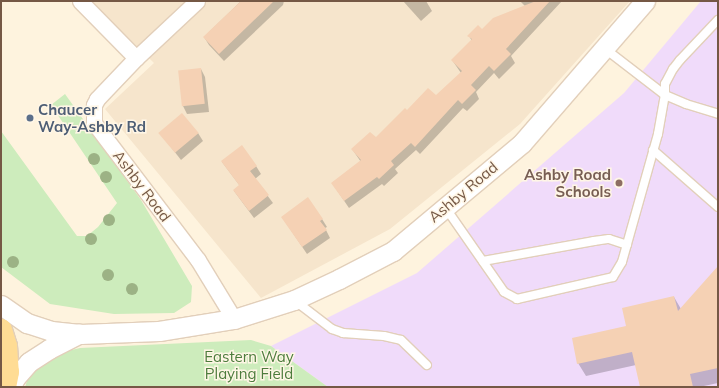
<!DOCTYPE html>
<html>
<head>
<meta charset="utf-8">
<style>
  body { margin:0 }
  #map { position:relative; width:719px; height:388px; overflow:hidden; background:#fef3de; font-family:Mulish,sans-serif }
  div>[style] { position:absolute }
  .residential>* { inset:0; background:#f6e5cc }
  .education>* { inset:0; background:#f0dbfa }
  .green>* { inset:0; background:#cdecbc }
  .shadow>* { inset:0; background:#0003 }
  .building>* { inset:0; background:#f5d1b4; transform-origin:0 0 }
  .roads { filter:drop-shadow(1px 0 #e2cfba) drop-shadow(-1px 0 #e2cfba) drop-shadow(0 1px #e2cfba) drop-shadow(0 -1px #e2cfba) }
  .service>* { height:8px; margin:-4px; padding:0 4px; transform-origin:4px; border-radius:4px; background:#fff }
  .minor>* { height:15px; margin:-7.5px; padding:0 7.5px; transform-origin:7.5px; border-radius:7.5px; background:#fff }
  .tertiary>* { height:19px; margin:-9.5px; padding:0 9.5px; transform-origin:9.5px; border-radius:9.5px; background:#fff }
  .primary>* { height:22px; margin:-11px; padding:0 11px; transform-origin:11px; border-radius:11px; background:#ffdc94 }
  .trees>* { width:12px; height:12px; margin:-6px; border-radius:50%; background:#9cb285 }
  .dots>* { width:11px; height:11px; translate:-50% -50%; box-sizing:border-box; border:2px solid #fff6e6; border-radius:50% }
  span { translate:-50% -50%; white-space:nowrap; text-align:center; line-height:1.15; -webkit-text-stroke:3px #fff6e6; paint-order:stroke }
  .service-label { font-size:15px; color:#4e5e75; font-weight:700 }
  .left { translate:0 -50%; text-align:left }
  .education-label { font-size:15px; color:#785e54; font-weight:700 }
  .right { translate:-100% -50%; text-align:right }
  .street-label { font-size:15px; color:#755845 }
  .park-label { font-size:15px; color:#4c7c3c }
  .frame { position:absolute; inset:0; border:2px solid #755845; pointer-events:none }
</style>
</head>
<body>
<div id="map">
  <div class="residential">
    <div style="clip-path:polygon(91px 1px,630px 1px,520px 124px,390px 229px,261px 298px,105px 109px,154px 63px)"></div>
  </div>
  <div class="education">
    <div style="clip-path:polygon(701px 1px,718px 1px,718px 387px,328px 387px,271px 346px,417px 273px,624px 93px)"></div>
  </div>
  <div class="green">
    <div style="clip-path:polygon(65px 94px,141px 200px,192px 286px,191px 302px,174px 313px,114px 314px,50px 304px,1px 267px,1px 131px,77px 236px,87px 236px,98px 227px,117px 203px,51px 105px)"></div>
    <div style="clip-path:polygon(251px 340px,271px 346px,328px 387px,25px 387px,28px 378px,50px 355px,80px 348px)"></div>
  </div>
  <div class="shadow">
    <div style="clip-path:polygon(241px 1px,284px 1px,283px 5px,224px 61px,209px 45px,204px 37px)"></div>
    <div style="clip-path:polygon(403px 1px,426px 1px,432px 11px,421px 21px)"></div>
    <div style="clip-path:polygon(520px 1px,562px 1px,511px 56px,515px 63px,499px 79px,494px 73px,476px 92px,479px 99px,467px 111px,463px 108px,420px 154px,416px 150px,395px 169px,398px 173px,384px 186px,382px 184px,349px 208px,332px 183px,361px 162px,352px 149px,376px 139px,407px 111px,436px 97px,461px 73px,452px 60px,472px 41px,469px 36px,482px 31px,525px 6px)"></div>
    <div style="clip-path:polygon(201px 69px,205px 77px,209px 112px,187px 114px,183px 106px)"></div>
    <div style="clip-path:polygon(160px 133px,198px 133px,203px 141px,181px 160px)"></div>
    <div style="clip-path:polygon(222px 162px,256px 166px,261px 174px,255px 179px,273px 203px,254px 218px,234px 191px,240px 186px)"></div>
    <div style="clip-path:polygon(282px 217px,322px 219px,327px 227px,325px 228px,330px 238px,307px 254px)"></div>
    <div style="clip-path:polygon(718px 270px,718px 383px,699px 387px,641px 387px,636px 365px,586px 376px,578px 363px,627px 327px,674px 297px,681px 309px)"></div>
  </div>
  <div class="building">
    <div style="clip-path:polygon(241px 1px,274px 1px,219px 54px,203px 37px)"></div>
    <div style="clip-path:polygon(536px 1px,550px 1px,506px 49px,511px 54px,494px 71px,489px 66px,471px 85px,476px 90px,462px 104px,458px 100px,415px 147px,411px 143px,391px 161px,394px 165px,379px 179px,377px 177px,344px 201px,331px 183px,361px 160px,351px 149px,370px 132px,376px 137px,405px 108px,407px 110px,428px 88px,436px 95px,462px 71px,451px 60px,472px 39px,467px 36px,478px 25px,482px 29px,493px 18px)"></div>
    <div style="left:201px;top:68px;width:36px;height:23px;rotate:84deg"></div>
    <div style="left:182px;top:113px;width:26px;height:31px;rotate:50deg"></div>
    <div style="clip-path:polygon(242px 145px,257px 166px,250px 171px,269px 195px,249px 211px,233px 190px,239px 185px,221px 161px)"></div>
    <div style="clip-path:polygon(308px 197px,323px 219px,320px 221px,327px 230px,302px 247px,281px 217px)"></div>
    <div style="clip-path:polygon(718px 266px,718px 368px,690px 374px,693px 387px,640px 387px,632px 352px,577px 364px,572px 338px,626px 326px,622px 308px,674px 296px,678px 311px)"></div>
  </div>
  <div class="roads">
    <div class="service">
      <div style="left:604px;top:48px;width:77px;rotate:37.6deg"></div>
      <div style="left:665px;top:95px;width:23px;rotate:23deg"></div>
      <div style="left:686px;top:104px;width:34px;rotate:17deg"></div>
      <div style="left:653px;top:150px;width:86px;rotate:41.2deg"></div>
      <div style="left:445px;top:207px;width:103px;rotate:55.2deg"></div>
      <div style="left:504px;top:292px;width:15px;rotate:28deg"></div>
      <div style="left:517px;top:299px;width:98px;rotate:-12.9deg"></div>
      <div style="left:613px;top:277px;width:17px;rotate:-59deg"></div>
      <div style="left:622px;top:262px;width:133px;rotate:-74.3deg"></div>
      <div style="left:658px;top:134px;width:40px;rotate:-80deg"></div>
      <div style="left:665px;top:95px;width:11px;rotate:-90deg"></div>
      <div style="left:665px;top:84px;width:17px;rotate:-62deg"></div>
      <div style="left:673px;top:69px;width:11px;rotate:-52deg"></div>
      <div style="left:680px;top:60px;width:55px;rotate:-46.5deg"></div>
      <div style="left:483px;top:261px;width:113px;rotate:-10.2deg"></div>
      <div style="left:594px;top:241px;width:15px;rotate:-8deg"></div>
      <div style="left:609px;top:239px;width:19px;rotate:18deg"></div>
      <div style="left:294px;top:300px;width:48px;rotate:37.3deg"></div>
      <div style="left:332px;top:329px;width:12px;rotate:20deg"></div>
      <div style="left:343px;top:333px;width:41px;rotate:4.2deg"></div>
      <div style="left:384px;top:336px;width:17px;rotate:13deg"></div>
      <div style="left:401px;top:340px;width:36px;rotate:44deg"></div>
    </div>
    <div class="minor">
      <div style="left:80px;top:1px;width:80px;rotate:45.5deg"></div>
      <div style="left:197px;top:1px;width:83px;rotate:136.9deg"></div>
      <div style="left:136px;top:58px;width:57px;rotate:133.6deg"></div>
      <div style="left:97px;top:99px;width:7px;rotate:117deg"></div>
      <div style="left:94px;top:105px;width:18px;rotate:90deg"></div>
      <div style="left:94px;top:123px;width:172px;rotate:52.8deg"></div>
      <div style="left:198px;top:260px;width:69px;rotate:58.6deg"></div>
    </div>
    <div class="tertiary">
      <div style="left:1px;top:305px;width:32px;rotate:35deg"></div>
      <div style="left:27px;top:323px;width:25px;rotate:18deg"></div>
      <div style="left:51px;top:331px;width:29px;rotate:6deg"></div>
      <div style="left:80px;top:334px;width:79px;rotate:-2.2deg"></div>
      <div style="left:159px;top:331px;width:76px;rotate:-9.1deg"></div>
      <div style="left:234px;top:319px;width:63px;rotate:-17.6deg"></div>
      <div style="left:294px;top:300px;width:50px;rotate:-25deg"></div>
      <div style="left:339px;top:279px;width:61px;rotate:-27.4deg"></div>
      <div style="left:393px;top:251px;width:168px;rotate:-39.9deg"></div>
      <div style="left:522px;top:143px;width:188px;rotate:-49.1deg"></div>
      <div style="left:11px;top:387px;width:10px;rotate:-66deg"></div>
      <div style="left:15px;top:378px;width:21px;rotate:-49deg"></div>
      <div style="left:29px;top:362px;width:24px;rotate:-33deg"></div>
      <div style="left:49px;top:349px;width:34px;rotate:-27deg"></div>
    </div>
    <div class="primary">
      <div style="left:1px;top:330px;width:17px;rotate:73deg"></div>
      <div style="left:6px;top:346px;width:26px;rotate:86deg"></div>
      <div style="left:8px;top:372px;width:15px;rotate:101deg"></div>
    </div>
  </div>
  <div class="trees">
    <div style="left:94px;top:159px"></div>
    <div style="left:106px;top:177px"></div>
    <div style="left:109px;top:220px"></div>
    <div style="left:91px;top:239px"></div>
    <div style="left:13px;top:262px"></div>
    <div style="left:108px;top:275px"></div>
    <div style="left:132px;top:289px"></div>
  </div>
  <div class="dots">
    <div style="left:30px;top:118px;background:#5c6f8a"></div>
    <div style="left:619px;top:183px;background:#8d6e63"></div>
  </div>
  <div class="service-label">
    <span class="left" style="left:38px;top:118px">Chaucer<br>Way-Ashby Rd</span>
  </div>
  <div class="education-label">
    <span class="right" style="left:611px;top:183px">Ashby Road<br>Schools</span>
  </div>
  <div class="street-label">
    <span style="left:142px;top:186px;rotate:53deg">Ashby Road</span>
    <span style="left:463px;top:192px;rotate:-40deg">Ashby Road</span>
  </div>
  <div class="park-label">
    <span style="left:249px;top:365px">Eastern Way<br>Playing Field</span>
  </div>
  <div class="frame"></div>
</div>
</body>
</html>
